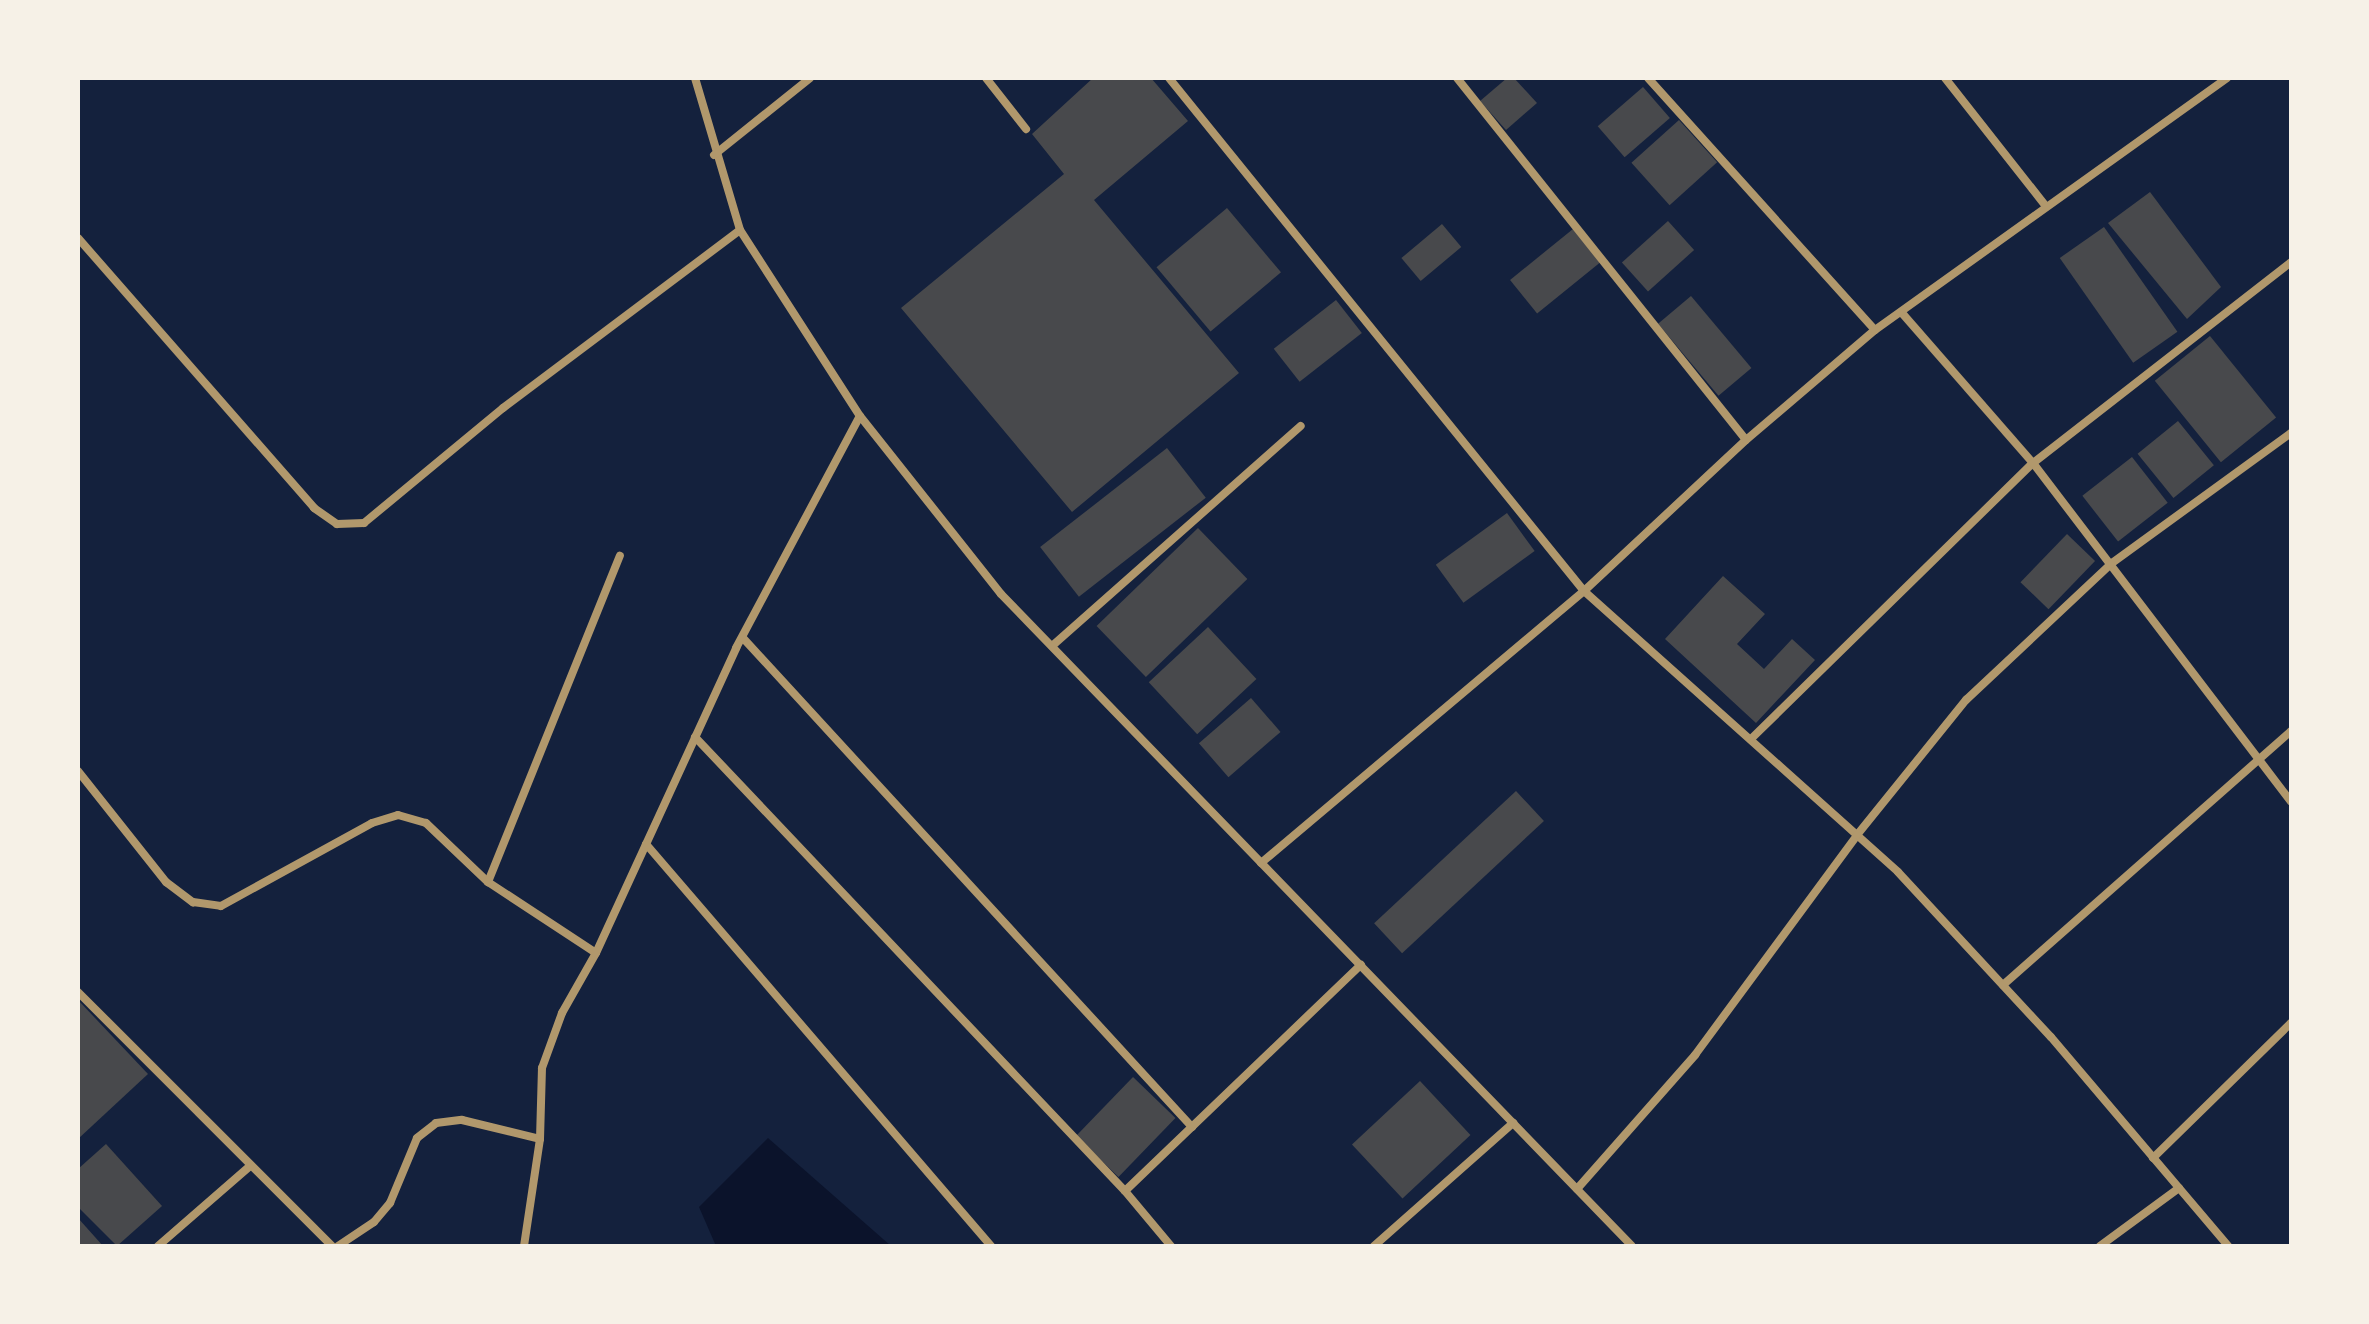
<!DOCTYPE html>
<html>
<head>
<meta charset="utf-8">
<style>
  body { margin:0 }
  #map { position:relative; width:2369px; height:1324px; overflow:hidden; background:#14213d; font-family:Lato,sans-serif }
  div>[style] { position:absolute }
  .water>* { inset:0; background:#0b132b }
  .building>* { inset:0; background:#48494c; transform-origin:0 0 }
  .minor>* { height:8px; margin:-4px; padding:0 4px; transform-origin:4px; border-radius:4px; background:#b1986c }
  span { translate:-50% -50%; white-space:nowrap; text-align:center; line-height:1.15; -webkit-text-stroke:6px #f6f1e7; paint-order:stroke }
  .frame { position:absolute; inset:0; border:80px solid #f6f1e7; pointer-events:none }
</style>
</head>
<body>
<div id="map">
  <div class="water">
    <div style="clip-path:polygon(768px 1138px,891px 1246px,716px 1246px,699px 1207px)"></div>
  </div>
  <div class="building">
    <div style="clip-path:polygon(1093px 78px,1151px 78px,1188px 121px,1094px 200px,1239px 373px,1072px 512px,901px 308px,1064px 174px,1032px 134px)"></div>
    <div style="clip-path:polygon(1507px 78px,1514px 78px,1537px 103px,1506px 130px,1480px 101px)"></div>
    <div style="left:1643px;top:87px;width:41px;height:60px;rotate:49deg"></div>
    <div style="left:1679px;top:120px;width:57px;height:64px;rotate:48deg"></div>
    <div style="clip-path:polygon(2150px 192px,2221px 287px,2187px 319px,2108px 223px)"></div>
    <div style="left:1227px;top:208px;width:84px;height:92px;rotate:50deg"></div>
    <div style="left:1668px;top:221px;width:39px;height:62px;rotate:48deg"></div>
    <div style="left:1442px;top:224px;width:30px;height:53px;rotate:50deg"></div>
    <div style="left:2104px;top:227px;width:128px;height:54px;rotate:55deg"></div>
    <div style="left:1573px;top:229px;width:43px;height:81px;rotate:51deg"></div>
    <div style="left:1691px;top:296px;width:94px;height:43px;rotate:50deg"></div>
    <div style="left:1336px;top:300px;width:42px;height:79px;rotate:52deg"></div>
    <div style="left:2210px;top:336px;width:105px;height:71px;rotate:51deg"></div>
    <div style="left:2178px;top:421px;width:57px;height:52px;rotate:51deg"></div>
    <div style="left:1167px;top:448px;width:63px;height:161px;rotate:52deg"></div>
    <div style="left:2132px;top:457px;width:58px;height:63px;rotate:52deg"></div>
    <div style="left:1507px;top:513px;width:47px;height:88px;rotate:54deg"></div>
    <div style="left:1198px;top:528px;width:71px;height:141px;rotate:46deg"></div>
    <div style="left:2067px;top:534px;width:39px;height:67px;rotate:44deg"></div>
    <div style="clip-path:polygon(1723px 576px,1765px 614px,1737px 644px,1764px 669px,1792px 639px,1815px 660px,1756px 723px,1665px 639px)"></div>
    <div style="left:1208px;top:627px;width:71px;height:81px;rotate:47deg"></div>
    <div style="left:1251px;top:698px;width:45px;height:69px;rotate:49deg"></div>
    <div style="left:1516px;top:791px;width:41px;height:194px;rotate:47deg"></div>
    <div style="clip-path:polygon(78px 1000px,148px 1074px,78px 1139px)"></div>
    <div style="left:1133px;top:1077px;width:59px;height:82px;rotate:44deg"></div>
    <div style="left:1420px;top:1081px;width:74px;height:93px;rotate:47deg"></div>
    <div style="clip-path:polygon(106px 1144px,162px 1206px,117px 1246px,78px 1207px,78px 1169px)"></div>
    <div style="clip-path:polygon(78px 1218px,103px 1246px,78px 1246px)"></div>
  </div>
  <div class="minor">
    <div style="left:695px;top:78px;width:159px;rotate:73.5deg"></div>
    <div style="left:740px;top:230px;width:221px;rotate:57.2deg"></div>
    <div style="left:860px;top:416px;width:227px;rotate:51.6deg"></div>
    <div style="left:1001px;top:594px;width:907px;rotate:45.94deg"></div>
    <div style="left:986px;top:78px;width:65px;rotate:51.9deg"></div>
    <div style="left:1169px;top:78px;width:660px;rotate:51.03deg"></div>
    <div style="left:1584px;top:591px;width:421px;rotate:41.8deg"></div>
    <div style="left:1898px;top:872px;width:225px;rotate:47.2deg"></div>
    <div style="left:2051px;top:1037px;width:274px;rotate:49.7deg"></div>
    <div style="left:1457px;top:78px;width:463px;rotate:51.4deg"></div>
    <div style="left:1648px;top:78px;width:339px;rotate:48deg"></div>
    <div style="left:1945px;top:78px;width:160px;rotate:51.8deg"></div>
    <div style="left:714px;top:155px;width:123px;rotate:-38.7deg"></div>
    <div style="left:78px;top:238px;width:359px;rotate:48.8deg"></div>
    <div style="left:314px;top:508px;width:28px;rotate:35deg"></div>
    <div style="left:337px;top:524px;width:27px;rotate:-2deg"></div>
    <div style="left:364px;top:523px;width:180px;rotate:-39.6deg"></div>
    <div style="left:503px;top:408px;width:296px;rotate:-36.9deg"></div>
    <div style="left:1902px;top:313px;width:199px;rotate:48.9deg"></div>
    <div style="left:2033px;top:463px;width:426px;rotate:52.7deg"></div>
    <div style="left:743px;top:638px;width:664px;rotate:47.44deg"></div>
    <div style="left:1052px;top:646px;width:332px;rotate:-41.5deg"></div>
    <div style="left:695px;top:737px;width:625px;rotate:46.56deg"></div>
    <div style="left:1125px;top:1191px;width:72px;rotate:50.1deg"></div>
    <div style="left:1753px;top:737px;width:392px;rotate:-44.4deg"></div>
    <div style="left:2033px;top:463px;width:327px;rotate:-37.9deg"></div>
    <div style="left:78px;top:771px;width:142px;rotate:51.6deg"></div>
    <div style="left:166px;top:882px;width:34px;rotate:37deg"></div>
    <div style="left:193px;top:902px;width:28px;rotate:8deg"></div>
    <div style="left:221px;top:906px;width:172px;rotate:-28.8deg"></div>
    <div style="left:372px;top:823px;width:27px;rotate:-17deg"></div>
    <div style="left:398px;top:815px;width:29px;rotate:16deg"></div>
    <div style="left:426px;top:823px;width:86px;rotate:43.6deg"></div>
    <div style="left:488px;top:882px;width:129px;rotate:33.3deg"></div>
    <div style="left:646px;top:844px;width:530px;rotate:49.36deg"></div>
    <div style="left:1261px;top:863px;width:422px;rotate:-40.1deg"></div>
    <div style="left:1584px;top:591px;width:221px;rotate:-43deg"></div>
    <div style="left:1746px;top:440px;width:170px;rotate:-40.5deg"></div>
    <div style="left:1875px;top:330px;width:433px;rotate:-35.6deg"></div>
    <div style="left:488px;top:882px;width:352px;rotate:-68deg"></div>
    <div style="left:2003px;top:985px;width:384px;rotate:-41.4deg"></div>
    <div style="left:78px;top:992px;width:359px;rotate:45deg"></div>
    <div style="left:2153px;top:1158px;width:193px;rotate:-44.4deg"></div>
    <div style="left:1577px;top:1189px;width:179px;rotate:-48.6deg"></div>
    <div style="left:1695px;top:1055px;width:273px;rotate:-53.6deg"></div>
    <div style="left:1857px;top:835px;width:174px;rotate:-51.1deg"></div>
    <div style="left:1966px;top:700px;width:200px;rotate:-43.2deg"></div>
    <div style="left:2112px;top:563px;width:221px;rotate:-36deg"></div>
    <div style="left:1125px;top:1191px;width:327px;rotate:-43.8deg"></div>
    <div style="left:158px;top:1246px;width:121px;rotate:-41deg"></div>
    <div style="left:338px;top:1246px;width:43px;rotate:-33.7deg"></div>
    <div style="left:374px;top:1222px;width:25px;rotate:-50deg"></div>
    <div style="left:390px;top:1203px;width:70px;rotate:-67.4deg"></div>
    <div style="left:417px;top:1138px;width:24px;rotate:-38deg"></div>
    <div style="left:436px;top:1123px;width:26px;rotate:-7deg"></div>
    <div style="left:462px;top:1120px;width:80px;rotate:13.7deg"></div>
    <div style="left:524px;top:1246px;width:108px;rotate:-81.5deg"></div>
    <div style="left:540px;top:1139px;width:71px;rotate:-88.4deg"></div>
    <div style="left:542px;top:1068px;width:59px;rotate:-70deg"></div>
    <div style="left:562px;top:1013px;width:69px;rotate:-60.5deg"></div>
    <div style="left:596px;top:953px;width:336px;rotate:-65.3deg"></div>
    <div style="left:736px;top:648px;width:263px;rotate:-61.9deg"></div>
    <div style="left:1374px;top:1246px;width:186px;rotate:-41.5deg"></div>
    <div style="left:2100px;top:1246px;width:98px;rotate:-36.3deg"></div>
  </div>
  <div class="frame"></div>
</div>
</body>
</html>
